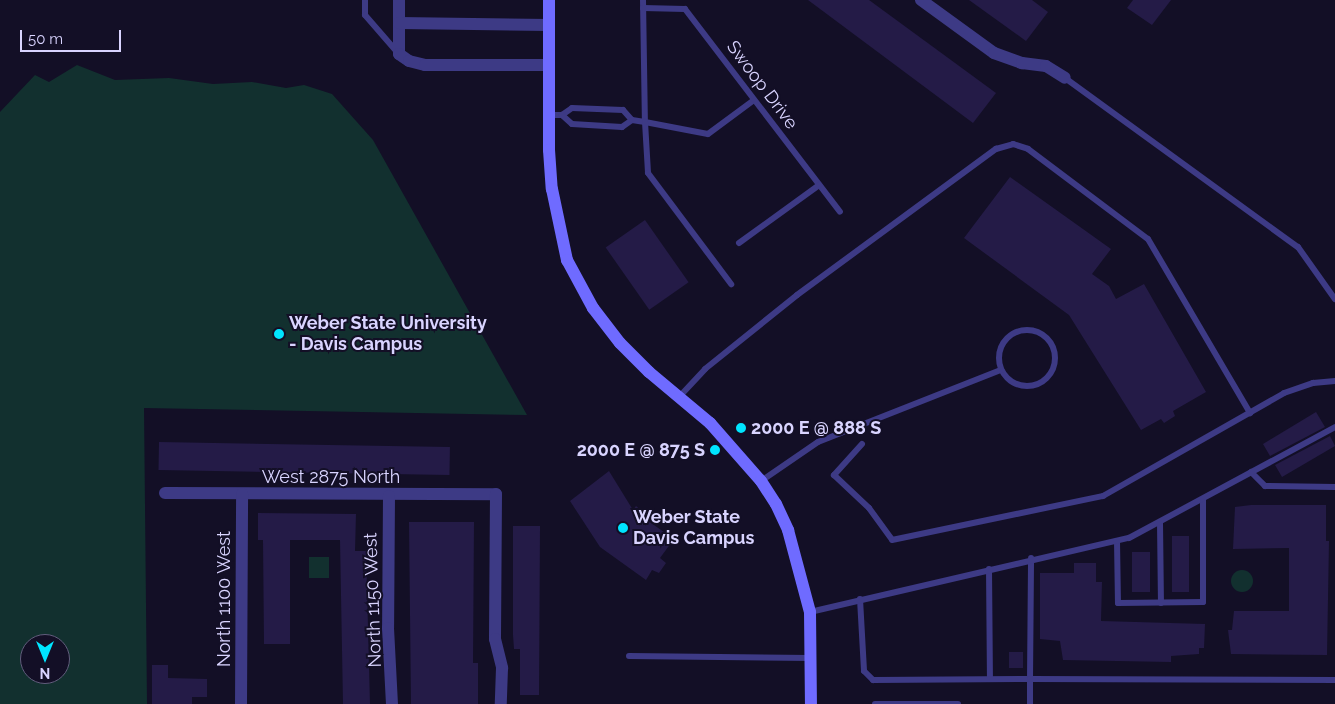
<!DOCTYPE html>
<html>
<head>
<meta charset="utf-8">
<style>
  body { margin:0 }
  #map { position:relative; width:1335px; height:704px; overflow:hidden; background:#130f26; font-family:Raleway,sans-serif }
  div>[style] { position:absolute }
  .green>* { inset:0; background:#12302f; transform-origin:0 0 }
  .round { border-radius:50% }
  .building>* { inset:0; background:#241b47; transform-origin:0 0 }
  .lane>* { height:6px; margin:-3px; padding:0 3px; transform-origin:3px; border-radius:3px; background:#3d3a85 }
  .lane>.ring { margin:-3px; padding:0; box-sizing:content-box; background:none; border:6px solid #3d3a85; border-radius:50% }
  .street>* { height:12px; margin:-6px; padding:0 6px; transform-origin:6px; border-radius:6px; background:#3d3a85 }
  .secondary>* { height:12px; margin:-6px; padding:0 6px; transform-origin:6px; border-radius:6px; background:#6f6bff }
  .dots>* { width:14px; height:14px; translate:-50% -50%; box-sizing:border-box; border:2px solid #130f26; border-radius:50% }
  span { translate:-50% -50%; white-space:nowrap; text-align:center; line-height:1.15; -webkit-text-stroke:4px #130f26; paint-order:stroke }
  .street-label { font-size:18px; color:#d9d4ff }
  .poi-label { font-size:18px; color:#d9d4ff; font-weight:700 }
  .left { translate:0 -50%; text-align:left }
  .right { translate:-100% -50%; text-align:right }
  .north { position:absolute; left:20px; top:634px; width:50px; height:50px; box-sizing:border-box; background:#130f26; border:1px solid #625e7d; border-radius:50%; rotate:180deg; font-size:14px; font-weight:700; line-height:20px; text-align:center; color:#d9d4ff }
  .north::after { content:''; display:block; margin:auto; width:18px; height:22px; background:#00e5ff; clip-path:polygon(50% 0,100% 100%,50% 72%,0 100%) }
  .scale { position:absolute; left:20px; top:30px; width:101px; height:22px; box-sizing:border-box; border:2px solid #d9d4ff; border-top:0; padding-left:6px; font-size:15px; line-height:18px; white-space:nowrap; color:#d9d4ff; -webkit-text-stroke:4px #130f26; paint-order:stroke }
</style>
</head>
<body>
<div id="map">
  <div class="green">
    <div style="clip-path:polygon(evenodd,77px 65px,115px 80px,169px 78px,213px 84px,252px 82px,286px 88px,304px 85px,332px 94px,373px 140px,527px 415px,144px 408px,147px 704px,0 704px,0 112px,35px 75px,49px 82px,77px 65px,30px 644px,60px 644px,60px 674px,30px 674px,30px 644px)"></div>
    <div style="left:309px;top:557px;width:20px;height:21px"></div>
    <div class="round" style="left:1231px;top:570px;width:22px;height:22px"></div>
  </div>
  <div class="building">
    <div style="clip-path:polygon(808px 0,869px 0,996px 93px,973px 123px)"></div>
    <div style="clip-path:polygon(969px 0,1032px 0,1048px 12px,1026px 41px)"></div>
    <div style="clip-path:polygon(1133px 0,1171px 0,1152px 25px,1127px 8px)"></div>
    <div style="clip-path:polygon(1010px 177px,1111px 249px,1092px 274px,1109px 286px,1116px 299px,1144px 284px,1206px 392px,1173px 411px,1175px 416px,1164px 423px,1161px 419px,1141px 430px,1069px 315px,964px 238px)"></div>
    <div style="left:645px;top:220px;width:76px;height:48px;rotate:55deg"></div>
    <div style="clip-path:polygon(1316px 412px,1325px 427px,1270px 456px,1263px 444px)"></div>
    <div style="clip-path:polygon(1330px 436px,1335px 446px,1282px 477px,1275px 465px)"></div>
    <div style="left:159px;top:442px;width:291px;height:28px;rotate:1deg"></div>
    <div style="clip-path:polygon(609px 471px,633px 510px,636px 506px,644px 513px,641px 516px,674px 539px,660px 558px,666px 563px,659px 573px,652px 570px,646px 580px,600px 547px,570px 501px)"></div>
    <div style="clip-path:polygon(1251px 505px,1326px 505px,1326px 541px,1329px 541px,1327px 655px,1231px 654px,1228px 630px,1232px 630px,1234px 611px,1289px 611px,1289px 548px,1233px 549px,1235px 507px)"></div>
    <div style="clip-path:polygon(258px 513px,356px 514px,355px 551px,366px 551px,370px 704px,343px 704px,340px 540px,290px 540px,290px 644px,264px 644px,263px 540px,258px 540px)"></div>
    <div style="clip-path:polygon(409px 522px,474px 522px,473px 663px,478px 663px,478px 704px,411px 704px)"></div>
    <div style="clip-path:polygon(513px 526px,540px 526px,539px 695px,520px 695px,520px 649px,514px 649px,513px 635px)"></div>
    <div style="left:1172px;top:536px;width:17px;height:56px"></div>
    <div style="left:1132px;top:552px;width:18px;height:40px"></div>
    <div style="clip-path:polygon(1074px 563px,1096px 563px,1096px 582px,1102px 582px,1101px 621px,1205px 624px,1204px 648px,1199px 648px,1199px 654px,1171px 656px,1171px 662px,1063px 660px,1060px 641px,1040px 639px,1040px 573px,1074px 573px)"></div>
    <div style="left:1009px;top:652px;width:14px;height:16px"></div>
    <div style="clip-path:polygon(152px 665px,168px 665px,168px 678px,207px 679px,207px 697px,192px 697px,192px 704px,152px 704px)"></div>
  </div>
  <div class="lane">
    <div style="left:365px;top:0;width:15px;rotate:90deg"></div>
    <div style="left:365px;top:15px;width:49px;rotate:49.1deg"></div>
    <div style="left:643px;top:0;width:122px;rotate:89.1deg"></div>
    <div style="left:645px;top:122px;width:64px;rotate:10.8deg"></div>
    <div style="left:708px;top:134px;width:57px;rotate:-36.5deg"></div>
    <div style="left:643px;top:8px;width:42px;rotate:1.4deg"></div>
    <div style="left:685px;top:9px;width:255px;rotate:52.6deg"></div>
    <div style="left:1065px;top:78px;width:288px;rotate:36deg"></div>
    <div style="left:1298px;top:247px;width:64px;rotate:54.6deg"></div>
    <div style="left:549px;top:115px;width:13px"></div>
    <div style="left:562px;top:115px;width:12px;rotate:-35deg"></div>
    <div style="left:572px;top:108px;width:51px;rotate:2.2deg"></div>
    <div style="left:623px;top:110px;width:13px;rotate:48deg"></div>
    <div style="left:562px;top:115px;width:13px;rotate:42deg"></div>
    <div style="left:572px;top:124px;width:50px;rotate:3.4deg"></div>
    <div style="left:622px;top:127px;width:12px;rotate:-35deg"></div>
    <div style="left:632px;top:120px;width:13px;rotate:9deg"></div>
    <div style="left:645px;top:122px;width:51px;rotate:86.6deg"></div>
    <div style="left:648px;top:173px;width:139px;rotate:53.2deg"></div>
    <div style="left:739px;top:243px;width:99px;rotate:-35.9deg"></div>
    <div class="ring" style="left:999px;top:330px;width:50px;height:50px"></div>
    <div style="left:680px;top:396px;width:37px;rotate:-47deg"></div>
    <div style="left:705px;top:369px;width:118px;rotate:-38.8deg"></div>
    <div style="left:797px;top:295px;width:247px;rotate:-36.3deg"></div>
    <div style="left:996px;top:149px;width:18px;rotate:-16deg"></div>
    <div style="left:1013px;top:144px;width:16px;rotate:18deg"></div>
    <div style="left:1028px;top:149px;width:150px;rotate:36.9deg"></div>
    <div style="left:1148px;top:239px;width:202px;rotate:59.6deg"></div>
    <div style="left:862px;top:444px;width:42px;rotate:132.1deg"></div>
    <div style="left:834px;top:475px;width:48px;rotate:43.3deg"></div>
    <div style="left:869px;top:508px;width:39px;rotate:54deg"></div>
    <div style="left:892px;top:540px;width:216px;rotate:-11.8deg"></div>
    <div style="left:1103px;top:496px;width:208px;rotate:-29.6deg"></div>
    <div style="left:1284px;top:393px;width:31px;rotate:-19deg"></div>
    <div style="left:1313px;top:383px;width:22px;rotate:-5deg"></div>
    <div style="left:1251px;top:472px;width:20px;rotate:45deg"></div>
    <div style="left:1265px;top:486px;width:70px;rotate:0.8deg"></div>
    <div style="left:761px;top:481px;width:69px;rotate:-34.4deg"></div>
    <div style="left:818px;top:442px;width:197px;rotate:-21.5deg"></div>
    <div style="left:1160px;top:523px;width:80px;rotate:89.3deg"></div>
    <div style="left:1117px;top:541px;width:62px;rotate:89.1deg"></div>
    <div style="left:1118px;top:603px;width:85px;rotate:-0.7deg"></div>
    <div style="left:1203px;top:602px;width:102px;rotate:-90deg"></div>
    <div style="left:989px;top:569px;width:110px;rotate:89.5deg"></div>
    <div style="left:860px;top:599px;width:72px;rotate:86.8deg"></div>
    <div style="left:864px;top:671px;width:13px;rotate:45deg"></div>
    <div style="left:873px;top:680px;width:157px;rotate:-0.4deg"></div>
    <div style="left:1030px;top:679px;width:121px;rotate:-89.5deg"></div>
    <div style="left:810px;top:612px;width:327px;rotate:-13.1deg"></div>
    <div style="left:1129px;top:538px;width:234px;rotate:-28.3deg"></div>
    <div style="left:629px;top:656px;width:182px;rotate:0.6deg"></div>
    <div style="left:875px;top:704px;width:83px"></div>
    <div style="left:1030px;top:704px;width:25px;rotate:-90deg"></div>
    <div style="left:1030px;top:679px;width:305px;rotate:0.2deg"></div>
  </div>
  <div class="street">
    <div style="left:399px;top:0;width:54px;rotate:90deg"></div>
    <div style="left:399px;top:54px;width:12px;rotate:35deg"></div>
    <div style="left:409px;top:61px;width:16px;rotate:14deg"></div>
    <div style="left:425px;top:65px;width:124px"></div>
    <div style="left:921px;top:0;width:90px;rotate:36deg"></div>
    <div style="left:994px;top:53px;width:30px;rotate:20deg"></div>
    <div style="left:1022px;top:63px;width:24px;rotate:7deg"></div>
    <div style="left:1046px;top:66px;width:22px;rotate:32deg"></div>
    <div style="left:399px;top:23px;width:150px;rotate:0.8deg"></div>
    <div style="left:165px;top:493px;width:331px;rotate:0.2deg"></div>
    <div style="left:496px;top:494px;width:145px;rotate:90.4deg"></div>
    <div style="left:495px;top:639px;width:30px;rotate:76deg"></div>
    <div style="left:502px;top:668px;width:36px;rotate:92deg"></div>
    <div style="left:389px;top:496px;width:132px;rotate:90.4deg"></div>
    <div style="left:388px;top:628px;width:76px;rotate:87deg"></div>
    <div style="left:241px;top:704px;width:210px;rotate:-89.7deg"></div>
  </div>
  <div class="secondary">
    <div style="left:549px;top:0;width:150px;rotate:90deg"></div>
    <div style="left:549px;top:150px;width:39px;rotate:86deg"></div>
    <div style="left:552px;top:189px;width:73px;rotate:78.1deg"></div>
    <div style="left:567px;top:260px;width:55px;rotate:61.6deg"></div>
    <div style="left:593px;top:308px;width:44px;rotate:52.4deg"></div>
    <div style="left:620px;top:343px;width:41px;rotate:45deg"></div>
    <div style="left:649px;top:372px;width:80px;rotate:39.9deg"></div>
    <div style="left:710px;top:423px;width:77px;rotate:48.7deg"></div>
    <div style="left:761px;top:481px;width:27px;rotate:57deg"></div>
    <div style="left:776px;top:504px;width:29px;rotate:65deg"></div>
    <div style="left:788px;top:530px;width:85px;rotate:75deg"></div>
    <div style="left:810px;top:612px;width:92px;rotate:89.4deg"></div>
  </div>
  <div class="dots">
    <div style="left:279px;top:334px;background:#00e5ff"></div>
    <div style="left:741px;top:428px;background:#00e5ff"></div>
    <div style="left:715px;top:450px;background:#00e5ff"></div>
    <div style="left:623px;top:528px;background:#00e5ff"></div>
  </div>
  <div class="street-label">
    <span style="left:762px;top:85px;rotate:53deg">Swoop Drive</span>
    <span style="left:331px;top:477px">West 2875 North</span>
    <span style="left:224px;top:599px;rotate:-90deg">North 1100 West</span>
    <span style="left:373px;top:600px;rotate:-92deg">North 1150 West</span>
  </div>
  <div class="poi-label">
    <span class="left" style="left:289px;top:334px">Weber State University<br>- Davis Campus</span>
    <span class="left" style="left:751px;top:428px">2000 E @ 888 S</span>
    <span class="right" style="left:705px;top:450px">2000 E @ 875 S</span>
    <span class="left" style="left:633px;top:528px">Weber State<br>Davis Campus</span>
  </div>
  <div class="north">N</div>
  <div class="scale">50 m</div>
</div>
</body>
</html>
